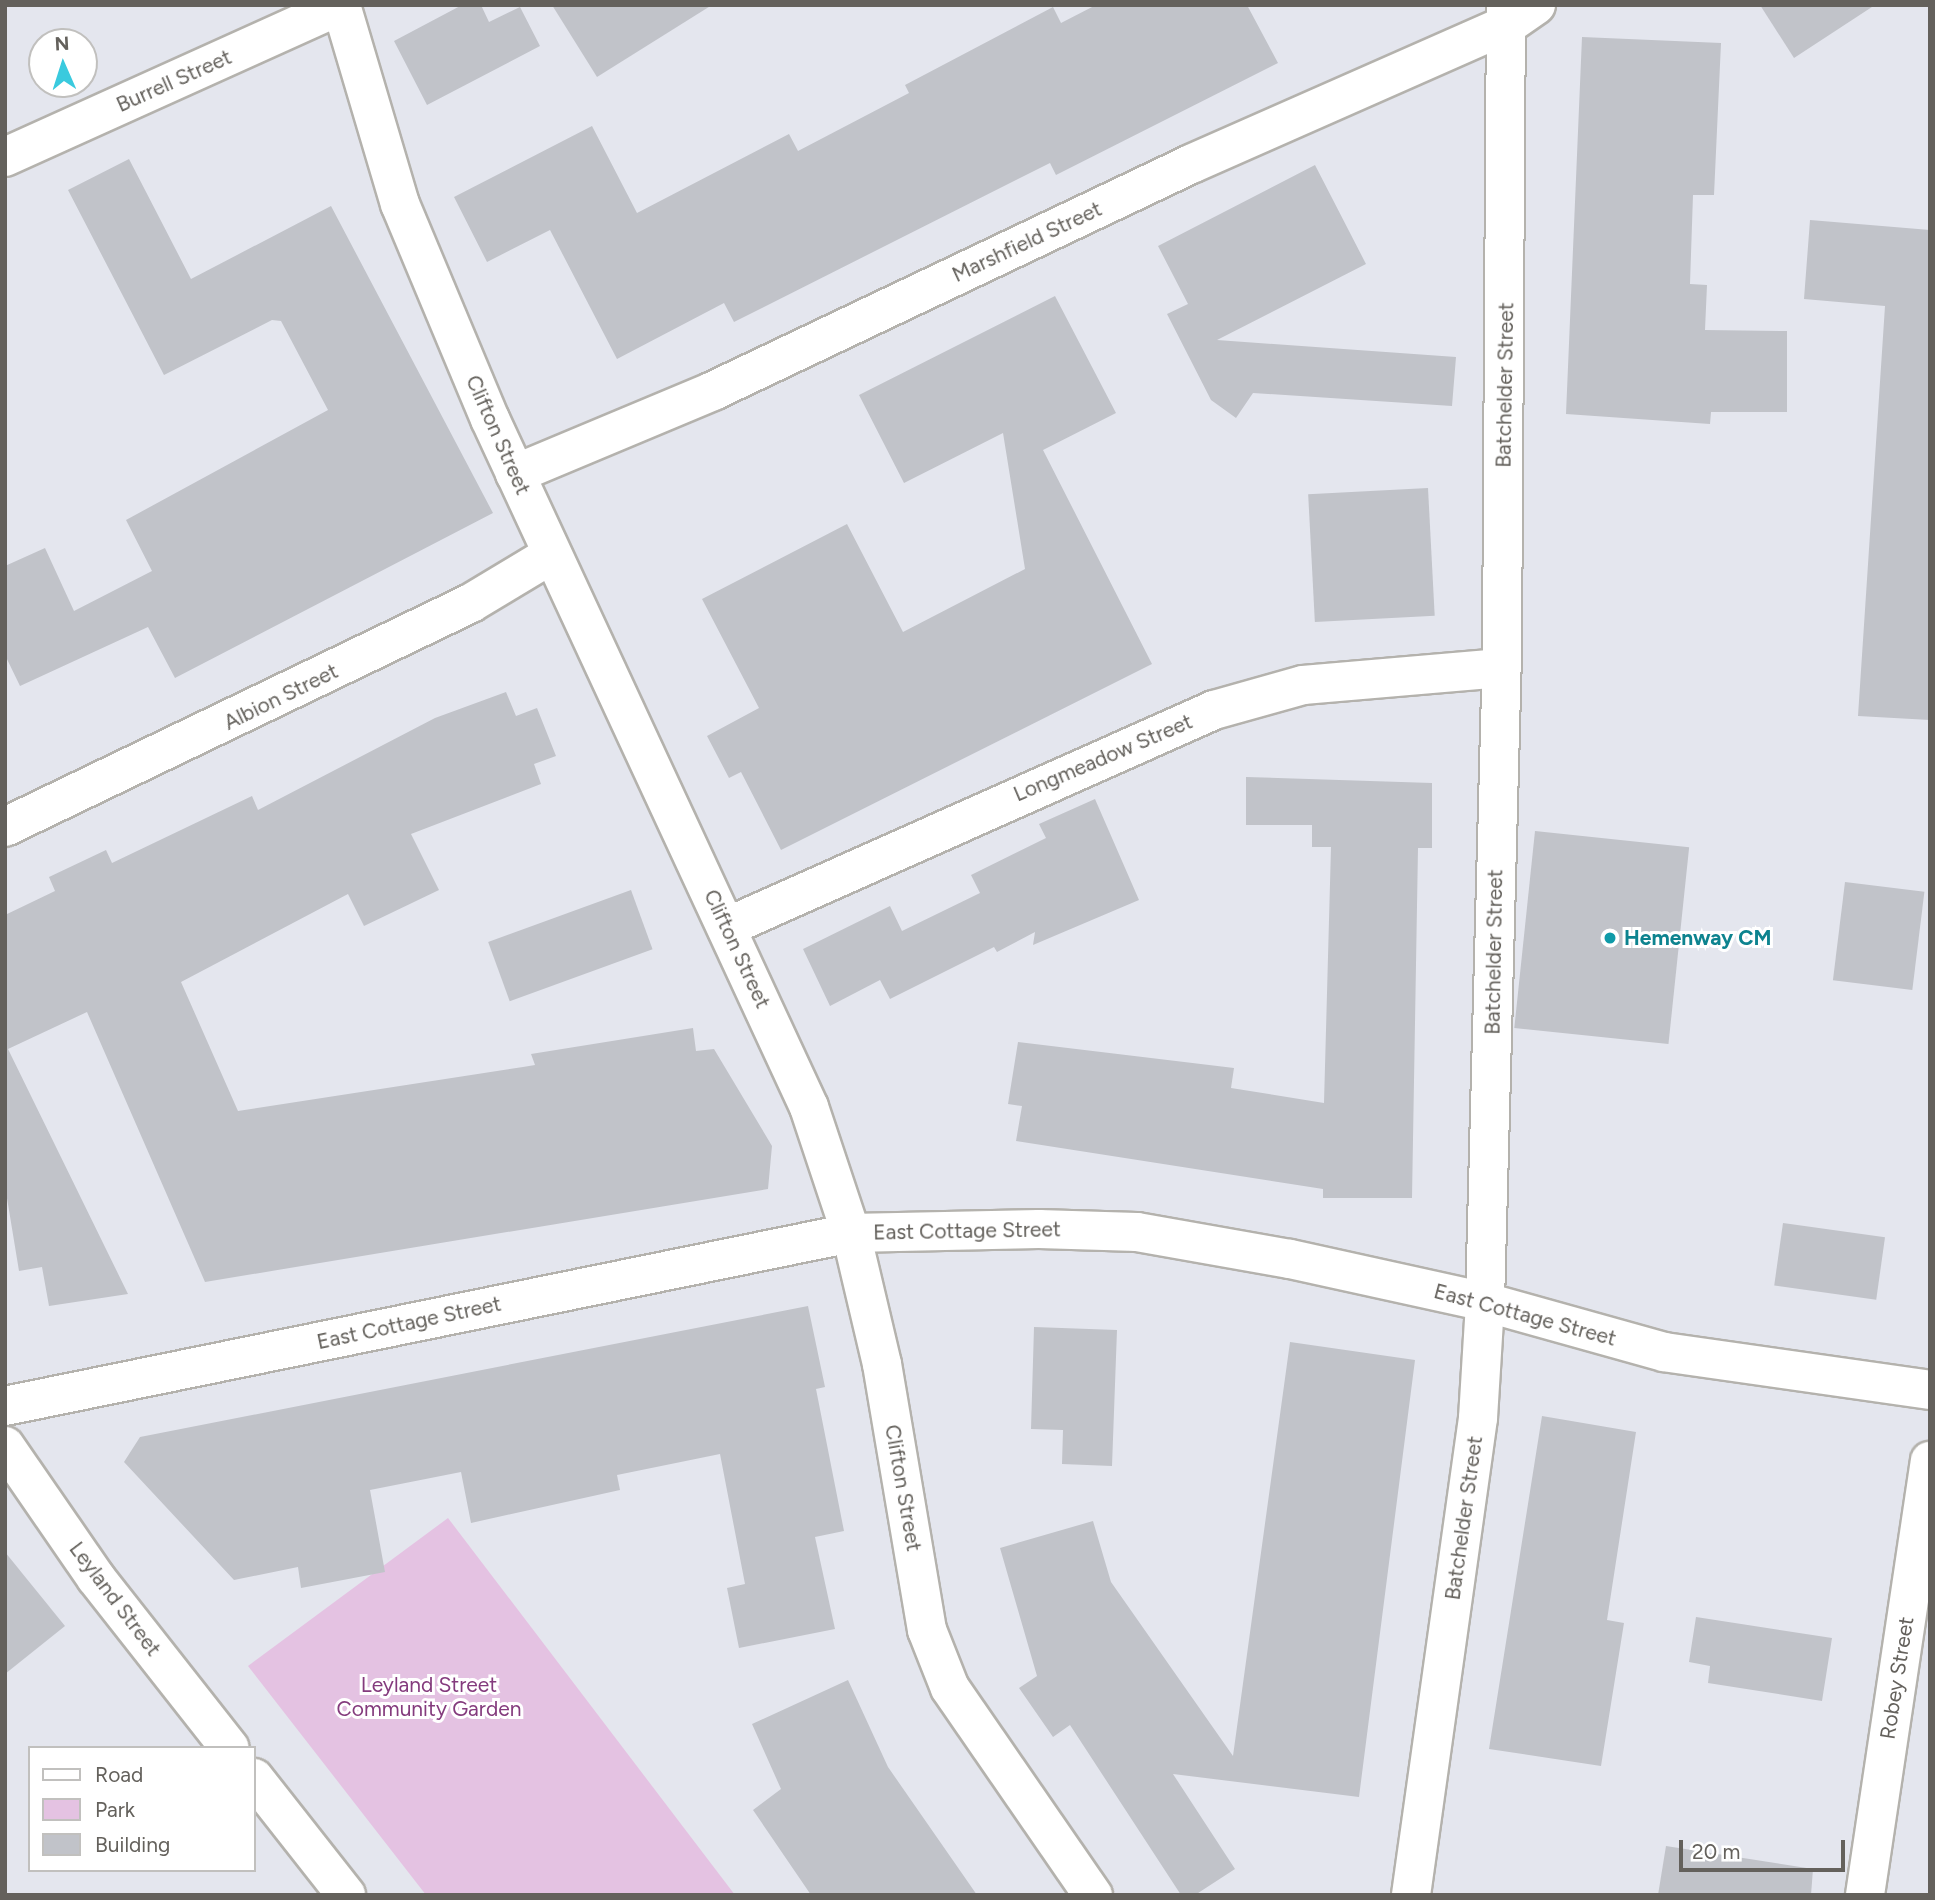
<!DOCTYPE html>
<html>
<head>
<meta charset="utf-8">
<style>
  body { margin:0 }
  #map { position:relative; width:1935px; height:1900px; overflow:hidden; background:#e4e6ee; font-family:Figtree,sans-serif }
  div>[style] { position:absolute }
  .green>* { inset:0; background:#e4c2e2 }
  .building>* { inset:0; background:#c1c3c9; transform-origin:0 0 }
  .roads { filter:drop-shadow(2px 0 #b4b2ad) drop-shadow(-2px 0 #b4b2ad) drop-shadow(0 2px #b4b2ad) drop-shadow(0 -2px #b4b2ad) }
  .minor>* { height:38px; margin:-19px; padding:0 19px; transform-origin:19px; border-radius:19px; background:#fff }
  .dots>* { width:19px; height:19px; translate:-50% -50%; box-sizing:border-box; border:4px solid #fff; border-radius:50% }
  span { translate:-50% -50%; white-space:nowrap; text-align:center; line-height:1.15; -webkit-text-stroke:6px #fff; paint-order:stroke }
  .street-label { font-size:21px; color:#64615c }
  .culture-label { font-size:21px; color:#0d838f; font-weight:700 }
  .left { translate:0 -50%; text-align:left }
  .park-label { font-size:21px; color:#843b7d }
  .frame { position:absolute; inset:0; border:7px solid #64615c; pointer-events:none }
  .legend { position:absolute; left:28px; top:1746px; width:228px; height:126px; box-sizing:border-box; background:#fff; border:2px solid #c1c0be; margin:0; padding:9px 12px; list-style:none; font-size:21px; color:#64615c }
  .legend li { display:flex; align-items:center; gap:14px; height:35px }
  .legend b { width:35px; border:2px solid #c1c0be }
  .north { position:absolute; left:28px; top:28px; width:70px; height:70px; box-sizing:border-box; background:#fff; border:2px solid #c1c0be; border-radius:50%; rotate:357deg; font-size:19px; font-weight:700; line-height:28px; text-align:center; color:#64615c }
  .north::after { content:''; display:block; margin:auto; width:24px; height:32px; background:#3acade; clip-path:polygon(50% 0,100% 100%,50% 72%,0 100%) }
  .scale { position:absolute; left:1679px; top:1840px; width:166px; height:32px; box-sizing:border-box; border:4px solid #64615c; border-top:0; padding-left:9px; font-size:21px; line-height:24px; white-space:nowrap; color:#64615c; -webkit-text-stroke:5px #fff; paint-order:stroke }
</style>
</head>
<body>
<div id="map">
  <div class="green">
    <div style="clip-path:polygon(448px 1518px,735px 1895px,426px 1895px,248px 1666px)"></div>
  </div>
  <div class="building">
    <div style="clip-path:polygon(462px 5px,481px 5px,489px 22px,520px 7px,540px 46px,427px 105px,394px 41px)"></div>
    <div style="clip-path:polygon(552px 5px,712px 5px,597px 77px)"></div>
    <div style="clip-path:polygon(1096px 5px,1247px 5px,1278px 63px,1056px 175px,1050px 163px,734px 322px,724px 303px,617px 359px,550px 230px,487px 262px,454px 197px,592px 126px,637px 213px,789px 134px,798px 151px,909px 93px,905px 85px,1053px 7px,1061px 23px)"></div>
    <div style="clip-path:polygon(1760px 5px,1875px 5px,1794px 58px)"></div>
    <div style="clip-path:polygon(1582px 37px,1721px 43px,1714px 195px,1693px 195px,1690px 284px,1707px 285px,1705px 330px,1787px 331px,1787px 412px,1711px 412px,1710px 424px,1566px 414px)"></div>
    <div style="clip-path:polygon(129px 159px,191px 279px,331px 206px,493px 513px,175px 678px,148px 627px,20px 686px,5px 655px,5px 566px,45px 548px,74px 611px,152px 571px,126px 520px,328px 410px,281px 321px,272px 320px,164px 375px,68px 190px)"></div>
    <div style="clip-path:polygon(1315px 165px,1366px 264px,1217px 340px,1456px 357px,1452px 406px,1253px 393px,1236px 418px,1211px 400px,1167px 314px,1188px 304px,1158px 246px)"></div>
    <div style="clip-path:polygon(1810px 220px,1930px 230px,1930px 720px,1858px 716px,1885px 306px,1804px 299px)"></div>
    <div style="clip-path:polygon(1055px 296px,1116px 413px,1043px 450px,1152px 664px,781px 850px,741px 772px,729px 778px,707px 736px,759px 708px,702px 599px,847px 524px,903px 632px,1025px 569px,1003px 433px,904px 483px,859px 395px)"></div>
    <div style="left:1428px;top:488px;width:128px;height:120px;rotate:87deg"></div>
    <div style="clip-path:polygon(506px 692px,516px 716px,537px 708px,556px 756px,534px 764px,541px 784px,411px 834px,439px 890px,364px 926px,348px 894px,181px 982px,238px 1111px,523px 1067px,535px 1065px,531px 1054px,693px 1028px,696px 1051px,714px 1049px,772px 1146px,768px 1189px,205px 1282px,87px 1012px,8px 1049px,128px 1294px,49px 1306px,42px 1267px,19px 1271px,5px 1186px,5px 915px,55px 891px,49px 877px,106px 850px,112px 863px,252px 796px,258px 810px,435px 718px)"></div>
    <div style="clip-path:polygon(1246px 777px,1432px 783px,1432px 848px,1418px 848px,1412px 1198px,1323px 1198px,1323px 1189px,1016px 1141px,1022px 1106px,1008px 1104px,1018px 1042px,1234px 1068px,1231px 1088px,1324px 1103px,1331px 847px,1312px 847px,1312px 825px,1246px 825px)"></div>
    <div style="clip-path:polygon(1095px 799px,1139px 900px,1033px 945px,1035px 932px,997px 952px,994px 947px,890px 999px,880px 980px,830px 1006px,803px 949px,890px 906px,902px 931px,980px 893px,971px 875px,1046px 838px,1039px 824px)"></div>
    <div style="left:1535px;top:831px;width:155px;height:198px;rotate:6deg"></div>
    <div style="left:1845px;top:882px;width:80px;height:99px;rotate:7deg"></div>
    <div style="left:631px;top:890px;width:63px;height:152px;rotate:70deg"></div>
    <div style="left:1783px;top:1223px;width:103px;height:63px;rotate:8deg"></div>
    <div style="clip-path:polygon(808px 1306px,825px 1387px,816px 1389px,844px 1531px,815px 1537px,835px 1629px,739px 1648px,727px 1588px,745px 1584px,720px 1454px,617px 1475px,620px 1490px,471px 1523px,461px 1472px,370px 1490px,385px 1572px,301px 1588px,298px 1567px,234px 1580px,124px 1462px,140px 1437px)"></div>
    <div style="clip-path:polygon(1034px 1327px,1117px 1330px,1112px 1466px,1062px 1464px,1063px 1430px,1031px 1429px)"></div>
    <div style="clip-path:polygon(1290px 1342px,1415px 1360px,1359px 1797px,1173px 1774px,1235px 1869px,1195px 1895px,1181px 1895px,1070px 1725px,1053px 1737px,1019px 1688px,1037px 1676px,1000px 1548px,1093px 1521px,1111px 1582px,1233px 1756px)"></div>
    <div style="clip-path:polygon(1542px 1416px,1636px 1432px,1607px 1620px,1624px 1623px,1601px 1766px,1489px 1749px)"></div>
    <div style="clip-path:polygon(5px 1552px,65px 1626px,5px 1674px)"></div>
    <div style="clip-path:polygon(1696px 1617px,1832px 1638px,1822px 1701px,1708px 1683px,1710px 1666px,1689px 1662px)"></div>
    <div style="clip-path:polygon(848px 1680px,888px 1767px,977px 1895px,811px 1895px,753px 1810px,781px 1789px,752px 1724px)"></div>
    <div style="clip-path:polygon(1666px 1846px,1813px 1869px,1811px 1895px,1658px 1895px)"></div>
  </div>
  <div class="roads">
    <div class="minor">
      <div style="left:341px;top:5px;width:208px;rotate:73.5deg"></div>
      <div style="left:400px;top:204px;width:233px;rotate:67.3deg"></div>
      <div style="left:490px;top:419px;width:758px;rotate:65.12deg"></div>
      <div style="left:809px;top:1107px;width:133px;rotate:71.6deg"></div>
      <div style="left:851px;top:1233px;width:135px;rotate:76.7deg"></div>
      <div style="left:882px;top:1364px;width:270px;rotate:80.4deg"></div>
      <div style="left:927px;top:1630px;width:62px;rotate:68.4deg"></div>
      <div style="left:950px;top:1688px;width:252px;rotate:55.4deg"></div>
      <div style="left:5px;top:157px;width:370px;rotate:-24.3deg"></div>
      <div style="left:515px;top:474px;width:215px;rotate:-22.7deg"></div>
      <div style="left:713px;top:391px;width:529px;rotate:-25.4deg"></div>
      <div style="left:1191px;top:164px;width:347px;rotate:-23.8deg"></div>
      <div style="left:1509px;top:24px;width:33px;rotate:-35deg"></div>
      <div style="left:5px;top:827px;width:517px;rotate:-25.67deg"></div>
      <div style="left:471px;top:603px;width:93px;rotate:-31deg"></div>
      <div style="left:727px;top:927px;width:533px;rotate:-24.02deg"></div>
      <div style="left:1214px;top:710px;width:92px;rotate:-15.7deg"></div>
      <div style="left:1303px;top:685px;width:199px;rotate:-4.9deg"></div>
      <div style="left:5px;top:1406px;width:864px;rotate:-11.56deg"></div>
      <div style="left:851px;top:1233px;width:188px;rotate:-1.2deg"></div>
      <div style="left:1039px;top:1229px;width:98px;rotate:1.8deg"></div>
      <div style="left:1137px;top:1232px;width:155px;rotate:10deg"></div>
      <div style="left:1290px;top:1259px;width:200px;rotate:12.4deg"></div>
      <div style="left:1485px;top:1302px;width:186px;rotate:15.6deg"></div>
      <div style="left:1664px;top:1352px;width:269px;rotate:8.1deg"></div>
      <div style="left:5px;top:1446px;width:160px;rotate:55.4deg"></div>
      <div style="left:96px;top:1578px;width:216px;rotate:51.8deg"></div>
      <div style="left:254px;top:1778px;width:149px;rotate:51.8deg"></div>
      <div style="left:1411px;top:1895px;width:482px;rotate:-82deg"></div>
      <div style="left:1478px;top:1418px;width:116px;rotate:-86.5deg"></div>
      <div style="left:1485px;top:1302px;width:651px;rotate:-88.5deg"></div>
      <div style="left:1502px;top:651px;width:646px;rotate:-89.65deg"></div>
      <div style="left:1865px;top:1895px;width:439px;rotate:-81.5deg"></div>
    </div>
  </div>
  <div class="dots">
    <div style="left:1610px;top:938px;background:#0f9aa8"></div>
  </div>
  <div class="street-label">
    <span style="left:174px;top:81px;rotate:-24deg">Burrell Street</span>
    <span style="left:1027px;top:242px;rotate:-25deg">Marshfield Street</span>
    <span style="left:1505px;top:385px;rotate:-89deg">Batchelder Street</span>
    <span style="left:498px;top:435px;rotate:66deg">Clifton Street</span>
    <span style="left:281px;top:697px;rotate:-26deg">Albion Street</span>
    <span style="left:1103px;top:758px;rotate:-23deg">Longmeadow Street</span>
    <span style="left:737px;top:949px;rotate:65deg">Clifton Street</span>
    <span style="left:1494px;top:952px;rotate:-89deg">Batchelder Street</span>
    <span style="left:967px;top:1231px;rotate:-1deg">East Cottage Street</span>
    <span style="left:1525px;top:1315px;rotate:15deg">East Cottage Street</span>
    <span style="left:409px;top:1323px;rotate:-12deg">East Cottage Street</span>
    <span style="left:903px;top:1488px;rotate:80deg">Clifton Street</span>
    <span style="left:1464px;top:1518px;rotate:-82deg">Batchelder Street</span>
    <span style="left:115px;top:1599px;rotate:53deg">Leyland Street</span>
    <span style="left:1897px;top:1678px;rotate:-81deg">Robey Street</span>
  </div>
  <div class="culture-label">
    <span class="left" style="left:1624px;top:938px">Hemenway CM</span>
  </div>
  <div class="park-label">
    <span style="left:429px;top:1697px">Leyland Street<br>Community Garden</span>
  </div>
  <div class="frame"></div>
  <ul class="legend">
  <li><b style="height:9px;background:#fff"></b>Road</li>
  <li><b style="height:19px;background:#e4c2e2"></b>Park</li>
  <li><b style="height:19px;background:#c1c3c9"></b>Building</li>
  </ul>
  <div class="north">N</div>
  <div class="scale">20 m</div>
</div>
</body>
</html>
